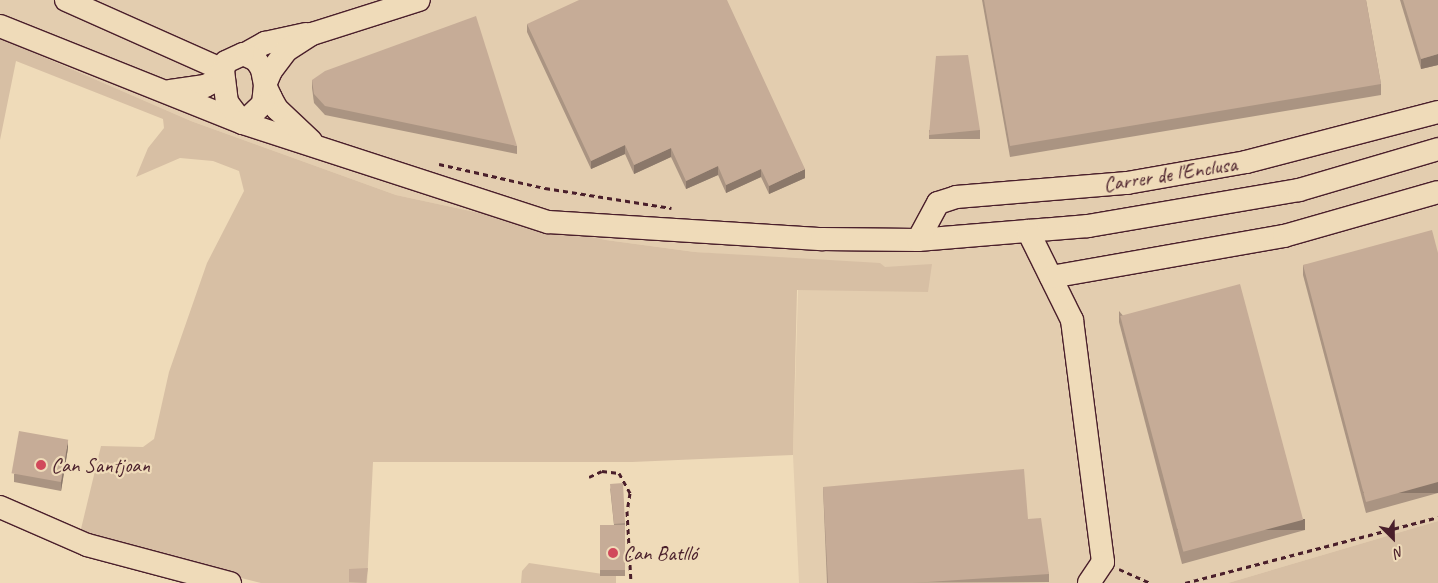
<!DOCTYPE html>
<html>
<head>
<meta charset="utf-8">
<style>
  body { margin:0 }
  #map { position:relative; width:1438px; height:583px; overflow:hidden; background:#efdbb9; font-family:Caveat,sans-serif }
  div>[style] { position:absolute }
  .built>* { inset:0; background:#e3cdaf }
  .green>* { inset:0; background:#d7bfa4 }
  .path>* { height:3px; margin-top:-1.5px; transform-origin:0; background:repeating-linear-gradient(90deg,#4a1f2b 0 5px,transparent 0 9px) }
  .roads { filter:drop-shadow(1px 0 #4a1f2b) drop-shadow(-1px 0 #4a1f2b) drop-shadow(0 1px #4a1f2b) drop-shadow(0 -1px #4a1f2b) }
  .minor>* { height:22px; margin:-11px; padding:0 11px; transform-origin:11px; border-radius:11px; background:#efdbb9 }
  .wall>* { inset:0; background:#aa9482; transform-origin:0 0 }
  .shaded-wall>* { inset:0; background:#8b786a; transform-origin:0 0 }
  .building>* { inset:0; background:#c6ac97; transform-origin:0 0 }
  .dots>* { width:14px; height:14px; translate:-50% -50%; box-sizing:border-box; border:2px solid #efdbb9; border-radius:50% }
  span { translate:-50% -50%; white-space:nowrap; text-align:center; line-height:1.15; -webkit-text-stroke:4.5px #efdbb9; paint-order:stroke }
  .street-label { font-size:21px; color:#4a1f2b }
  .poi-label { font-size:21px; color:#4a1f2b }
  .left { translate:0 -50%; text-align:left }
  .north { position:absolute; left:1368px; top:513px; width:50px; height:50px; -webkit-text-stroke:4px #efdbb9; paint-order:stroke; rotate:157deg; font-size:14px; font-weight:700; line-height:20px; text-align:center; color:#4a1f2b }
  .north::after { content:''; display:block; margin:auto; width:18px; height:22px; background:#4a1f2b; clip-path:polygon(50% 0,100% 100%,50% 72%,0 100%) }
</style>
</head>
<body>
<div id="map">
  <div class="built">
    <div style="clip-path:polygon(0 0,1438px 0,1438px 521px,1228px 583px,799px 583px,793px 455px,799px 260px,695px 252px,606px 240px,396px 195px,191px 121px,0 38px)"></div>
  </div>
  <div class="green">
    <div style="clip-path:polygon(0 38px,191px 121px,396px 195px,606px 240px,695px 252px,880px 263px,885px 267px,932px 264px,928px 292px,797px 290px,793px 455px,632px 462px,373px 462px,367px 583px,261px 583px,115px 546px,80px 533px,101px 446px,143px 447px,154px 439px,169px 372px,207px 263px,244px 191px,239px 171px,213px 161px,180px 158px,136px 177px,148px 148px,164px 128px,163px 119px,16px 61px,0 140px)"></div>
    <div style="clip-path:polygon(1438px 521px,1438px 583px,1228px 583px)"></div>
    <div style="clip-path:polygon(529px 563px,616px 576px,616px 583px,521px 583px,522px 571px)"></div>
  </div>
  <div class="path">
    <div style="left:439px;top:164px;width:109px;rotate:12.8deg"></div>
    <div style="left:545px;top:188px;width:128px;rotate:9deg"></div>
    <div style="left:589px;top:477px;width:14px;rotate:-25deg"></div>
    <div style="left:602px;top:471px;width:17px;rotate:7deg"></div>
    <div style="left:619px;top:473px;width:23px;rotate:61deg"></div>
    <div style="left:630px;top:493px;width:18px;rotate:99deg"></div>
    <div style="left:627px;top:511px;width:72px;rotate:86.8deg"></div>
    <div style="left:1119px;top:569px;width:34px;rotate:24deg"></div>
    <div style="left:1185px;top:583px;width:261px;rotate:-14.6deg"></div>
  </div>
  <div class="roads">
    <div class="minor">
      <div style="left:66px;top:0;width:172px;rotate:24deg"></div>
      <div style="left:223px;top:70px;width:16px;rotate:130deg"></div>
      <div style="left:213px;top:82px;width:9px;rotate:153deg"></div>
      <div style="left:205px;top:86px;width:35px;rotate:172deg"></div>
      <div style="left:0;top:26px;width:262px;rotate:21.8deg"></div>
      <div style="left:243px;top:123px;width:321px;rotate:18deg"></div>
      <div style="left:548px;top:222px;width:275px;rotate:3.6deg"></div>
      <div style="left:822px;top:239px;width:96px;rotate:0.6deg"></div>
      <div style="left:918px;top:240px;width:171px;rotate:-4.7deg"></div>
      <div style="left:1088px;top:226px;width:214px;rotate:-9.7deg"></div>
      <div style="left:1299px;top:190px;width:145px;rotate:-16.4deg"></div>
      <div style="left:245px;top:54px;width:23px;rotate:-29deg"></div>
      <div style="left:265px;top:43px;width:42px;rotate:-12.4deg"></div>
      <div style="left:311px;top:141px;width:47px;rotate:-136.7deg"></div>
      <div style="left:277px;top:109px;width:13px;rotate:-119deg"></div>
      <div style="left:271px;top:98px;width:14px;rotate:-115deg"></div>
      <div style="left:265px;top:85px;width:16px;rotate:-101deg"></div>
      <div style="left:262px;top:69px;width:11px;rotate:-124deg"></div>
      <div style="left:256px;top:60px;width:14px;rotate:-155deg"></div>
      <div style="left:243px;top:54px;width:19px;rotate:155deg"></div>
      <div style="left:226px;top:62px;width:9px;rotate:111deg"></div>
      <div style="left:223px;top:70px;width:32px;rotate:83deg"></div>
      <div style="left:227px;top:102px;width:26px;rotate:53deg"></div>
      <div style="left:243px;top:123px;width:28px;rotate:-44deg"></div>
      <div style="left:263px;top:104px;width:19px;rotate:-84deg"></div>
      <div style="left:265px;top:85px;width:15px;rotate:-67deg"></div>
      <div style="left:271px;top:71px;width:26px;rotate:-53deg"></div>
      <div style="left:287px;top:50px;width:30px;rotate:-33deg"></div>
      <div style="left:312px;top:34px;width:112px;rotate:-17.6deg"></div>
      <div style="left:1028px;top:231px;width:99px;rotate:63.7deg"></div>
      <div style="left:1072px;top:320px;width:244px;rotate:82.7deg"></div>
      <div style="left:1103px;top:562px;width:25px;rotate:124deg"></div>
      <div style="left:918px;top:240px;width:42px;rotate:-61.6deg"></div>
      <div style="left:938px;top:203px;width:19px;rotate:-18deg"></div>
      <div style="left:956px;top:197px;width:172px;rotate:-4.7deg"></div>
      <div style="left:1127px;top:183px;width:121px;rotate:-10deg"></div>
      <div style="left:1246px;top:162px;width:198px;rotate:-14.6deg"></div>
      <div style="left:1051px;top:277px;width:237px;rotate:-10deg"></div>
      <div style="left:1284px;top:236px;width:160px;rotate:-15.9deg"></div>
      <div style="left:0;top:507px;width:95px;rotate:23.6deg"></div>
      <div style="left:87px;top:545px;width:148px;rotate:14.9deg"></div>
    </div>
  </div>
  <div class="wall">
    <div style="clip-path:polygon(982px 0,1366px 0,1381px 84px,1381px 95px,1010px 157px)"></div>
    <div style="clip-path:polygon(1400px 0,1438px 0,1438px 65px,1421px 69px)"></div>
    <div style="clip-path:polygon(527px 24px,805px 178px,769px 194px,761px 177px,726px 193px,718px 175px,686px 189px,671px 157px,634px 174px,625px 154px,591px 169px,527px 32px)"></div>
    <div style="clip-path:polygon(312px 80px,517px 146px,517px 154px,325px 115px,314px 103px,312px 88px)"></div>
    <div style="left:980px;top:130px;width:9px;height:51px;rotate:90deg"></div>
    <div style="clip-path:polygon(1438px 253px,1438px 493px,1366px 513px,1303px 275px,1303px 265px)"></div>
    <div style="clip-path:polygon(1119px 311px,1305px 530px,1182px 564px,1119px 322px)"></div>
    <div style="clip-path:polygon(68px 448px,61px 491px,14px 482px,14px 474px)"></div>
    <div style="clip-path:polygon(610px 487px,625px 523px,625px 576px,600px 576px,600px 525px,614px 525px)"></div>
    <div style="clip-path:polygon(823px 487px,1028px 519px,1049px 574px,1049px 582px,827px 583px)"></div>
  </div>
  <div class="shaded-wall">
    <div style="clip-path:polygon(1438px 54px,1438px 65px,1421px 69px,1421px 59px)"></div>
    <div style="clip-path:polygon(625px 145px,625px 154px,591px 169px,591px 161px)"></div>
    <div style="clip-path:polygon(671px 148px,671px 157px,634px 174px,634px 165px)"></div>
    <div style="clip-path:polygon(718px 166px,718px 175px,686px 189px,686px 181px)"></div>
    <div style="clip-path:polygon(761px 169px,761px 177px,726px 193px,726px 185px)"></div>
    <div style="clip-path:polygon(805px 169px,805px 178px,769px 194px,769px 186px)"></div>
    <div style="clip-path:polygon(68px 440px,68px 448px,61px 491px,61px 483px)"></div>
    <div style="left:1438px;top:482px;width:11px;height:75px;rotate:90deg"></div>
    <div style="left:1305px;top:519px;width:11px;height:128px;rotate:90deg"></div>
  </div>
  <div class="building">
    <div style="clip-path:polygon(579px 0,727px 0,805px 169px,769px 186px,761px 169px,726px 185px,718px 166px,686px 181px,671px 148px,634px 165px,625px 145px,591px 161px,527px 24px)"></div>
    <div style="clip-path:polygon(984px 0,1366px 0,1381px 84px,1010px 146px)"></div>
    <div style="clip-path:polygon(1403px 0,1438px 0,1438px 54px,1421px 59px)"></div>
    <div style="clip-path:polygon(476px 16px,517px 146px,325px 106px,314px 94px,312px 80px,325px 71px)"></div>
    <div style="clip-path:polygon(968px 55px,980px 130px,929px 135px,936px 56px)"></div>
    <div style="clip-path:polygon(1432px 230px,1438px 253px,1438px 482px,1366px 502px,1303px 265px)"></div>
    <div style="left:1240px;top:284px;width:244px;height:124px;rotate:75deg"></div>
    <div style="left:19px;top:431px;width:50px;height:43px;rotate:10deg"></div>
    <div style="clip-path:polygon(1024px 469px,1028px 519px,1041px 518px,1049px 574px,913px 583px,828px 583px,823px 487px)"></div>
    <div style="clip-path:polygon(623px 483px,625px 523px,614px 524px,610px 484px)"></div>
    <div style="left:600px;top:525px;width:25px;height:45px"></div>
    <div style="clip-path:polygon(368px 568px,366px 583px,349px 582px,349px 569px)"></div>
  </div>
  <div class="dots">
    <div style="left:41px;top:465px;background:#d1495b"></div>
    <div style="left:613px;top:553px;background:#d1495b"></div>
  </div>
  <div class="street-label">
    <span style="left:1170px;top:174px;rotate:-9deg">Carrer de l'Enclusa</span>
  </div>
  <div class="poi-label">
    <span class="left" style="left:51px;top:465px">Can Santjoan</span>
    <span class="left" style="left:623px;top:553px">Can Batlló</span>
  </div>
  <div class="north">N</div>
</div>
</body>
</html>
